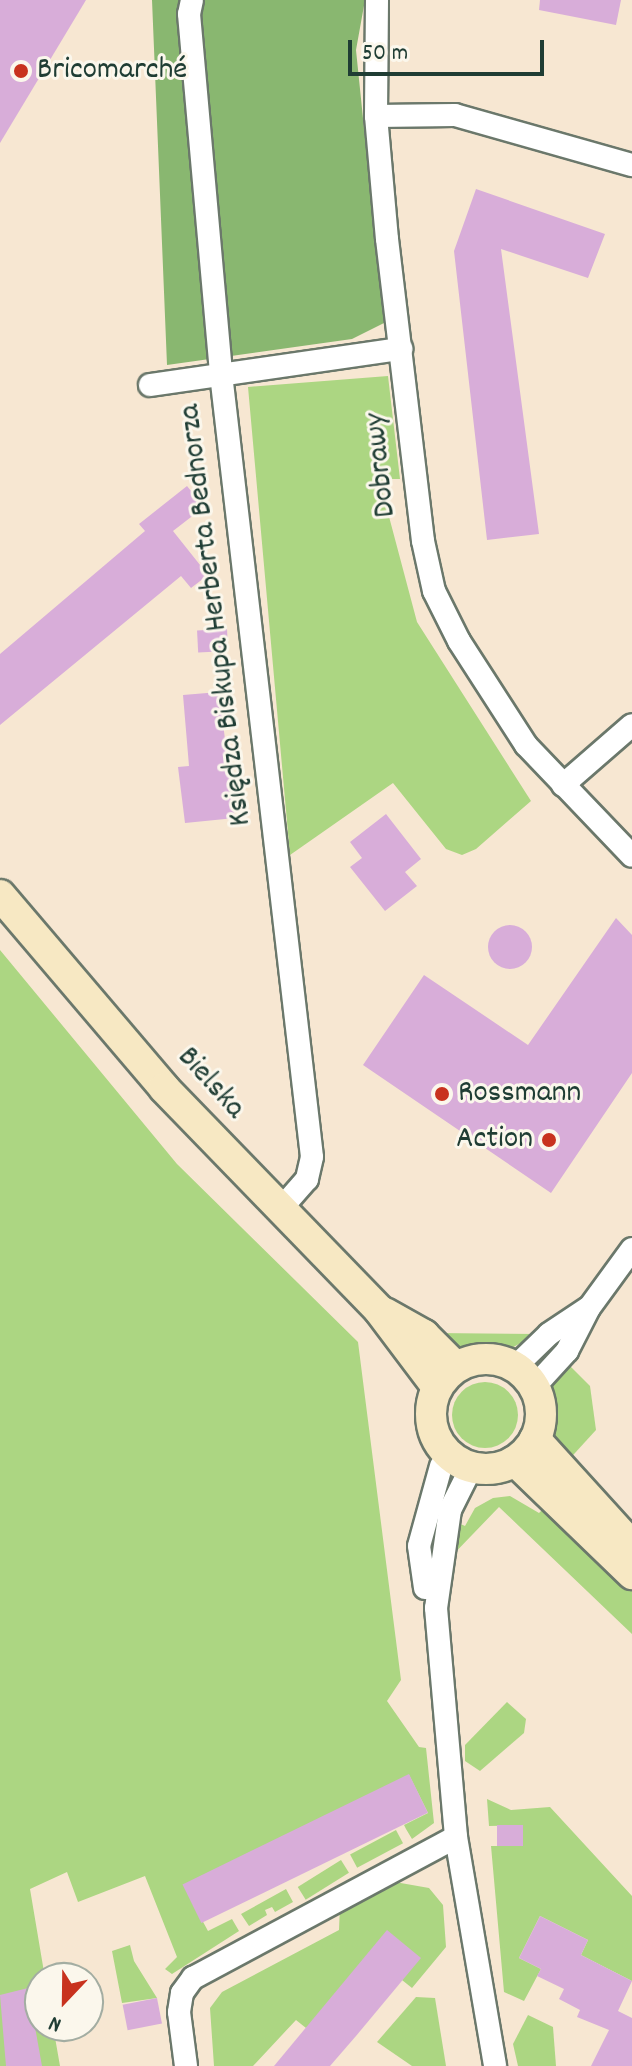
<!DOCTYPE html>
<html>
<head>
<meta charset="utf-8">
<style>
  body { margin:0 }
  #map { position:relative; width:632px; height:2066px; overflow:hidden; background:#f7e7d2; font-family:Dekko,sans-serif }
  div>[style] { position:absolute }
  .green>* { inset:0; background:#acd682; transform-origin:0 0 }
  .round { border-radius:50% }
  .forest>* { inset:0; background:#89b770 }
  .building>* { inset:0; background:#d8add9; transform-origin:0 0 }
  .roads { filter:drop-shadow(2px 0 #6b786b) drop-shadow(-2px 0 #6b786b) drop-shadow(0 2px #6b786b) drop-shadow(0 -2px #6b786b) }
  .minor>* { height:22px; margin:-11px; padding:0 11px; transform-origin:11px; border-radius:11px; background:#fff }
  .secondary>* { height:30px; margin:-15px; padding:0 15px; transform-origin:15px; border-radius:15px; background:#f7e8c3 }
  .secondary>.ring { margin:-15px; padding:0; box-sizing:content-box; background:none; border:30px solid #f7e8c3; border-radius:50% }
  .dots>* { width:22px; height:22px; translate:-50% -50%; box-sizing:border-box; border:4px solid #fbf7ec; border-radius:50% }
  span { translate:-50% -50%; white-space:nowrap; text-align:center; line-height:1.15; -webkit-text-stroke:6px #fbf7ec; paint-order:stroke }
  .poi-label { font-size:32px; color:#1f3d34 }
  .left { translate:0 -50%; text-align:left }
  .right { translate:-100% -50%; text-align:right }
  .street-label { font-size:32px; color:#1f3d34 }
  .north { position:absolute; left:24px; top:1962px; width:80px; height:80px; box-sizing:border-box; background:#fbf7ec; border:2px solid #a3ada2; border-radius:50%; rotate:202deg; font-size:22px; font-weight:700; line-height:32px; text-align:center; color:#1f3d34 }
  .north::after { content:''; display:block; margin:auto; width:28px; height:36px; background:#c8321e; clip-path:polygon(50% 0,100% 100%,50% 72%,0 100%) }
  .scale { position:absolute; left:348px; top:40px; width:196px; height:36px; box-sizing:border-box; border:4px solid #1f3d34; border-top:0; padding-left:10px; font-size:24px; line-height:28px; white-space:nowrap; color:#1f3d34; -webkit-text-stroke:6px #fbf7ec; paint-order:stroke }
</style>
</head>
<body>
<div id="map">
  <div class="green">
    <div style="clip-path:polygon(388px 376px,400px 479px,383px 479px,383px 494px,417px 622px,531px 801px,476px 849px,462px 855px,446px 849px,393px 783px,290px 855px,248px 387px)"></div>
    <div style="clip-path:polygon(0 950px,177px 1164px,358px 1342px,401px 1680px,387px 1701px,419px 1747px,426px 1748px,434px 1823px,412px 1839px,406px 1829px,404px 1825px,428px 1813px,409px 1775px,188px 1894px,208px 1931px,232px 1919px,239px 1931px,172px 1974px,165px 1969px,177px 1957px,145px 1876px,78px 1902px,67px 1872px,30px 1889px,45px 1978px,40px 1978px,40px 2026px,53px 2026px,60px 2066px,0 2066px)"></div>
    <div style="clip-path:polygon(434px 1333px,537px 1334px,506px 1351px,466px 1350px)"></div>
    <div style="clip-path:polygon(568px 1364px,590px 1386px,596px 1430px,564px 1465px,550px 1434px,553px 1386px)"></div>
    <div class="round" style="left:452px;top:1382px;width:66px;height:66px"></div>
    <div style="clip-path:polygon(510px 1496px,539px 1513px,547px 1505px,632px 1583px,632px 1634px,499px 1507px,446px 1562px,456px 1522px,465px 1526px,475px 1508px,493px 1498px)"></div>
    <div style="clip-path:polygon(507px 1702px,526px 1719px,524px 1733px,480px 1771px,465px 1761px,465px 1745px)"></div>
    <div style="clip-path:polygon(487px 1799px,511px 1810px,550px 1807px,632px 1896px,632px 1981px,581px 1955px,588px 1940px,540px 1916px,519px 1958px,541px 1969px,524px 2001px,504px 1992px,491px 1846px,523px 1846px,523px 1825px,489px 1826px)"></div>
    <div style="left:396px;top:1830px;width:15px;height:52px;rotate:62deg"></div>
    <div style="left:341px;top:1860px;width:15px;height:51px;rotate:58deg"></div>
    <div style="clip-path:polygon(395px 1882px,429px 1888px,443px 1905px,446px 1947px,412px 1988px,402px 1980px,306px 2028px,296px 2020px,253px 2066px,214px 2066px,210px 2008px,222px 1992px,339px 1930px,340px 1905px)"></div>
    <div style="clip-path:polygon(286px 1889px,293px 1902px,275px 1912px,272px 1907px,265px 1910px,267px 1915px,249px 1926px,241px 1914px)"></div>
    <div style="clip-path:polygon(130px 1945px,134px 1961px,157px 1998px,122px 2003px,112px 1951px)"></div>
    <div style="clip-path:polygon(416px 1997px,435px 1998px,446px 2066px,412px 2066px,377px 2042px)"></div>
    <div style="clip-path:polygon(528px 2015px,553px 2027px,556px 2066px,518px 2066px,513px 2044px)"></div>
  </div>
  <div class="forest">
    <div style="clip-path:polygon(152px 0,365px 0,356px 50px,384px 323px,352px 339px,167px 365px)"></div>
  </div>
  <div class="building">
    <div style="clip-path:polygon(0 0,86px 0,0 143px)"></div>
    <div style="clip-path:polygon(540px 0,621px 0,616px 25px,539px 10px)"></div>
    <div style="clip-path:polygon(476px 189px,605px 234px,588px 278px,501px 249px,539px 534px,487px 540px,454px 251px)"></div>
    <div style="clip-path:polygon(187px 486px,204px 507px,173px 531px,208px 575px,191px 588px,181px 576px,0 725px,0 654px,145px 531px,139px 524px)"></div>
    <div style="left:227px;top:629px;width:22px;height:30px;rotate:87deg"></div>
    <div style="clip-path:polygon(219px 692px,235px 818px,185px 823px,178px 767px,189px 766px,183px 695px)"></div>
    <div style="clip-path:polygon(386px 814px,421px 859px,405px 872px,417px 886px,385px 911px,350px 867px,362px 858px,350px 842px)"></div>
    <div style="clip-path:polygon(616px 918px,632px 935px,632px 1073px,551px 1193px,363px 1065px,424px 975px,528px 1045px)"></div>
    <div class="round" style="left:488px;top:925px;width:44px;height:44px"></div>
    <div style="left:409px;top:1774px;width:43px;height:252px;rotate:64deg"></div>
    <div style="left:497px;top:1825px;width:26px;height:21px"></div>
    <div style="clip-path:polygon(540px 1916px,588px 1940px,581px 1955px,632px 1981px,618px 2011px,632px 2018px,632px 2066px,591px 2066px,609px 2030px,577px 2017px,580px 2010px,559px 1999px,564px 1989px,537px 1976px,541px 1969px,519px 1958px)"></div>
    <div style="clip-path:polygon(387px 1930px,421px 1958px,356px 2036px,330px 2066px,274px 2066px)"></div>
    <div style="clip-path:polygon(28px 1988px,42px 2066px,6px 2066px,0 1995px)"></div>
    <div style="left:157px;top:1998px;width:26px;height:35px;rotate:79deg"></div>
  </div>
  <div class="roads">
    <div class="minor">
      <div style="left:192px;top:0;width:14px;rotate:102deg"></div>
      <div style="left:189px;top:14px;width:361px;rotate:84.9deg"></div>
      <div style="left:221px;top:374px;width:788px;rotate:83.37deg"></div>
      <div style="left:312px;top:1157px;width:23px;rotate:103deg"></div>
      <div style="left:307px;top:1179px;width:43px;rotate:131.2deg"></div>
      <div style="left:377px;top:0;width:116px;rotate:90.5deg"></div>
      <div style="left:376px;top:116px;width:123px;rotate:84.9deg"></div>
      <div style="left:387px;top:239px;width:304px;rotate:83.2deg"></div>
      <div style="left:423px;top:541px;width:51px;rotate:77.6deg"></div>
      <div style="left:434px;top:591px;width:56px;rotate:63.4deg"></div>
      <div style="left:459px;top:641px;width:124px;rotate:57.2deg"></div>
      <div style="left:526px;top:745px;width:153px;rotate:46.3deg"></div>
      <div style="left:376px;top:116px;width:79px;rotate:-0.7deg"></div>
      <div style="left:455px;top:115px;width:184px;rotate:15.8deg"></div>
      <div style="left:150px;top:385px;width:254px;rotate:-8.2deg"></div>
      <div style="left:563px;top:785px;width:91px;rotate:-41deg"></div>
      <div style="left:515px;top:1367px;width:47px;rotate:-44.1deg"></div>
      <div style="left:549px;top:1334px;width:47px;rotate:-33.7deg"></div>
      <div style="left:534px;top:1387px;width:49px;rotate:-47.5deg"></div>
      <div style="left:567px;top:1351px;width:48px;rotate:-62.9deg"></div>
      <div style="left:589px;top:1308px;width:73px;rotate:-53.9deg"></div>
      <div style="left:471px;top:1468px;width:47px;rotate:116.6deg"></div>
      <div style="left:450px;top:1510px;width:99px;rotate:98.1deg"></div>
      <div style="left:436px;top:1608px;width:230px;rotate:85deg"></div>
      <div style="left:456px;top:1837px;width:232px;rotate:80.3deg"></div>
      <div style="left:425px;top:1588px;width:42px;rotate:-98.1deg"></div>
      <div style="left:419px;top:1546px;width:83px;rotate:-74.6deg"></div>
      <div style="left:186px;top:2066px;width:54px;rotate:-97.4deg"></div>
      <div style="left:179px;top:2012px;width:19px;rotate:-81deg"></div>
      <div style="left:182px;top:1993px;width:19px;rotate:-54deg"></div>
      <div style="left:193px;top:1978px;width:298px;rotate:-28.2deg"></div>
    </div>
    <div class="secondary">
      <div style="left:0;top:895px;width:253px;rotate:49.6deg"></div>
      <div style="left:164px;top:1088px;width:309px;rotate:45.9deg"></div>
      <div style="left:379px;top:1310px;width:96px;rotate:53deg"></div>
      <div style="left:385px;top:1313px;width:45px;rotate:29.4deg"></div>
      <div style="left:424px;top:1335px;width:45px;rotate:45deg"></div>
      <div class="ring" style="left:431px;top:1359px;width:80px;height:80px"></div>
      <div style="left:535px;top:1439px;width:144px;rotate:47.8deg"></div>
      <div style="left:515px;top:1461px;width:163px;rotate:44deg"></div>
    </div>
  </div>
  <div class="dots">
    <div style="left:21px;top:71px;background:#c8321e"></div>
    <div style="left:442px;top:1094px;background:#c8321e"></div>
    <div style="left:549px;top:1140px;background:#c8321e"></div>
  </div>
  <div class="poi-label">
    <span class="left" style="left:37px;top:71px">Bricomarché</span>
    <span class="left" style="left:458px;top:1094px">Rossmann</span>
    <span class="right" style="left:533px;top:1140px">Action</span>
  </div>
  <div class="street-label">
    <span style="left:382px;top:465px;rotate:-96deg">Dobrawy</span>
    <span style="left:217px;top:615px;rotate:-97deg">Księdza Biskupa Herberta Bednorza</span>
    <span style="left:210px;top:1084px;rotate:48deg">Bielska</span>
  </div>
  <div class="north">N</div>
  <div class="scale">50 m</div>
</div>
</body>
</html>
